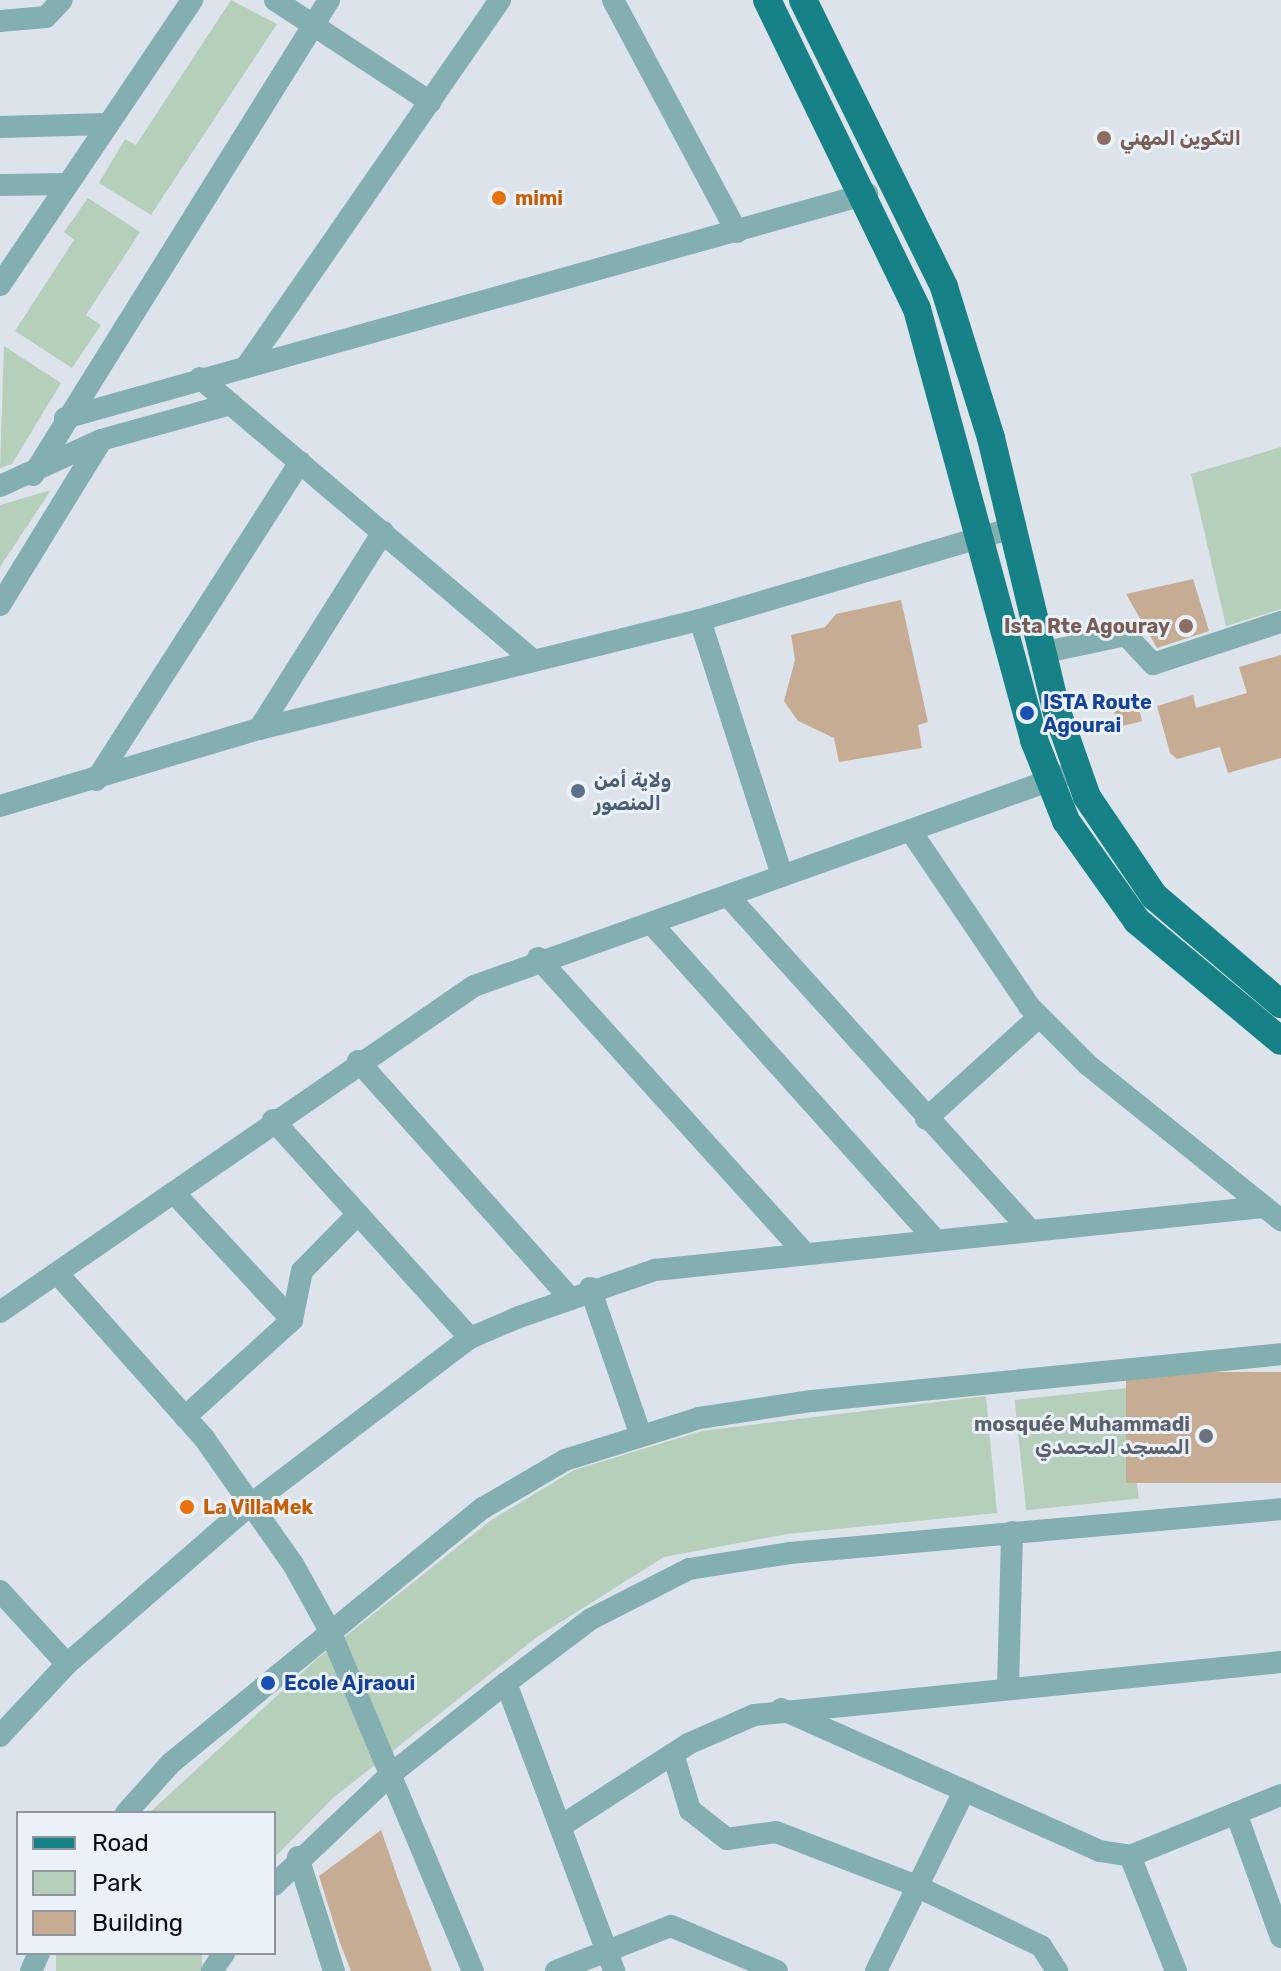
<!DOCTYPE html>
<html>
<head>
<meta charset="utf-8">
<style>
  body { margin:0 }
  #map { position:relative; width:1281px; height:1971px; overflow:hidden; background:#dde3eb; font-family:Rubik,Cairo,sans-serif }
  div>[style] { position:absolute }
  .green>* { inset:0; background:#b5cfbb; transform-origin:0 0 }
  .building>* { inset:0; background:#c7ac94; transform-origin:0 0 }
  .minor>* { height:22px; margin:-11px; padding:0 11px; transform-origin:11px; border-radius:11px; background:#83afb1 }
  .major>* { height:28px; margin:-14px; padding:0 14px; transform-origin:14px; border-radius:14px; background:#168287 }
  .dots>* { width:22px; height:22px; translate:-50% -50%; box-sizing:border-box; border:4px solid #eaf1f8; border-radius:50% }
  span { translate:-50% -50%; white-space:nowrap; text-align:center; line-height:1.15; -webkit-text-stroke:6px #eaf1f8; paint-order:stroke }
  .education-label { font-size:20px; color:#785e54; font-weight:700 }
  .left { translate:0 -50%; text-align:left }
  .right { translate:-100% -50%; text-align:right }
  .food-label { font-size:20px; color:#c56008; font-weight:700 }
  .transit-label { font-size:20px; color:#164399; font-weight:700 }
  .service-label { font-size:20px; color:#4e5e75; font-weight:700 }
  .worship-label { font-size:20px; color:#5b616d; font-weight:700 }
  .legend { position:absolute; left:16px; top:1811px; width:260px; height:144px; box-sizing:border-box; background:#eaf1f8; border:2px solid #91969c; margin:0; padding:10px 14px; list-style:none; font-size:24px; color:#0c0e11 }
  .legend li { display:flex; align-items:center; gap:16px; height:40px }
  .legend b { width:40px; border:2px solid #91969c }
</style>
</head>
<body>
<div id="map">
  <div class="green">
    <div style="clip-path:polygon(231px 0,277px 24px,151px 215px,99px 183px,125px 139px,136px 145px)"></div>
    <div style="clip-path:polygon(88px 198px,140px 232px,86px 315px,101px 325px,72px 368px,15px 331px,74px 240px,64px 232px)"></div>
    <div style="clip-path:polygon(4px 346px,61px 383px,12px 464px,0 468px)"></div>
    <div style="clip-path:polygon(1281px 447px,1281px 609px,1226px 626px,1191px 474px)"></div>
    <div style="clip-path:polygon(51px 490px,0 567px,0 505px)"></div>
    <div style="left:1127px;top:1388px;width:111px;height:113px;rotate:84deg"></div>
    <div style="clip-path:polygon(986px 1396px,997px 1513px,787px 1534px,664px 1557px,537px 1637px,333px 1798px,274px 1858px,274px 1813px,149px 1813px,317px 1659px,490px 1521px,574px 1470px,702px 1431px)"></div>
    <div style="left:56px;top:1953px;width:146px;height:20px"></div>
  </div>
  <div class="building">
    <div style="clip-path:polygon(1193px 579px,1209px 631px,1157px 648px,1126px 594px)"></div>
    <div style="clip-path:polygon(901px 600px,928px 722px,918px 725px,922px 748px,839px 762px,834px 738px,798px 721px,784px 701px,795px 660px,791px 635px,825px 627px,836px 614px)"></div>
    <div style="clip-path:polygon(1281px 655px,1281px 758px,1228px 773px,1220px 747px,1177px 759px,1170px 753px,1157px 706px,1193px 695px,1196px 708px,1247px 693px,1239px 667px)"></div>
    <div style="left:1136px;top:695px;width:27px;height:25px;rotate:77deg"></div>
    <div style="left:1281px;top:1372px;width:111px;height:155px;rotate:90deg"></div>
    <div style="clip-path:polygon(381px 1830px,397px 1876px,432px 1971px,351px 1971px,340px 1943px,319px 1876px)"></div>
  </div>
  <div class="minor">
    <div style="left:275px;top:0;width:186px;rotate:33.3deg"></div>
    <div style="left:613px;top:0;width:263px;rotate:61.9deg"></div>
    <div style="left:0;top:21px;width:46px;rotate:-5deg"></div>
    <div style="left:46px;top:17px;width:23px;rotate:-47deg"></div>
    <div style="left:0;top:127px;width:106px;rotate:-1.6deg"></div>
    <div style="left:0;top:185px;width:67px;rotate:-0.9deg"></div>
    <div style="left:0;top:285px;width:344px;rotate:-56deg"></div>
    <div style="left:248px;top:364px;width:443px;rotate:-55.3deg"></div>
    <div style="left:200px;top:378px;width:436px;rotate:40.3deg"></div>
    <div style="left:65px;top:418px;width:833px;rotate:-15.61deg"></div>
    <div style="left:33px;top:475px;width:560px;rotate:-58.07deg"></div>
    <div style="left:0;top:486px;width:111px;rotate:-24.5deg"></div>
    <div style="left:101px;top:440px;width:135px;rotate:-15.5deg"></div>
    <div style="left:0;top:605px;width:193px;rotate:-58.4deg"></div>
    <div style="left:700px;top:620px;width:269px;rotate:72.2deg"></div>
    <div style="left:1041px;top:653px;width:87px;rotate:-12deg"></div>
    <div style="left:1126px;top:635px;width:40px;rotate:47deg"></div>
    <div style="left:1153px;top:664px;width:135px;rotate:-18.2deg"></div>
    <div style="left:259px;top:729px;width:233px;rotate:-57.8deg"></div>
    <div style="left:96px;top:780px;width:378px;rotate:-57.3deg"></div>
    <div style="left:0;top:806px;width:270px;rotate:-16.6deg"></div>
    <div style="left:259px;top:729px;width:454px;rotate:-13.9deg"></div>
    <div style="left:700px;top:620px;width:326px;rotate:-16.4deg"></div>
    <div style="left:910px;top:830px;width:212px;rotate:55.9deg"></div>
    <div style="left:1029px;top:1006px;width:83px;rotate:45deg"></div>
    <div style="left:1088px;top:1065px;width:248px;rotate:38.8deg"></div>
    <div style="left:729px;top:897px;width:446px;rotate:47.9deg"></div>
    <div style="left:651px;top:923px;width:421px;rotate:48.1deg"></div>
    <div style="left:538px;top:958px;width:395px;rotate:47.9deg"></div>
    <div style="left:358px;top:1061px;width:317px;rotate:48.2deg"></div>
    <div style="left:926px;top:1119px;width:152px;rotate:-42.1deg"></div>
    <div style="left:273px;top:1120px;width:294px;rotate:47.9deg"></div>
    <div style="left:175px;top:1194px;width:172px;rotate:47.1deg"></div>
    <div style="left:57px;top:1273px;width:221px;rotate:48.3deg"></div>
    <div style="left:204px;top:1438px;width:154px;rotate:54.8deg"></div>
    <div style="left:293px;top:1564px;width:77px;rotate:61.1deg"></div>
    <div style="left:330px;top:1631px;width:369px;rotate:67.2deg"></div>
    <div style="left:590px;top:1288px;width:153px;rotate:71deg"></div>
    <div style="left:0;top:1312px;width:575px;rotate:-34.52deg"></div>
    <div style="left:474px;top:986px;width:628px;rotate:-19.65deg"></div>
    <div style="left:185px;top:1417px;width:144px;rotate:-42.2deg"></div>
    <div style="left:292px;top:1320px;width:50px;rotate:-78.5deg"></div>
    <div style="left:302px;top:1271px;width:80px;rotate:-45.5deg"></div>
    <div style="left:0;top:1591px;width:99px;rotate:47.5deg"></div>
    <div style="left:506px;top:1683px;width:308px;rotate:69.4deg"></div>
    <div style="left:1008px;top:1688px;width:156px;rotate:-88.5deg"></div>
    <div style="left:781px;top:1709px;width:349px;rotate:24deg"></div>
    <div style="left:1100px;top:1851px;width:30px;rotate:9deg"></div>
    <div style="left:1130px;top:1856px;width:163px;rotate:-22deg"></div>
    <div style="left:0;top:1736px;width:98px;rotate:-47.1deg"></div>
    <div style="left:67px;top:1664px;width:244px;rotate:-41deg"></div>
    <div style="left:251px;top:1504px;width:275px;rotate:-37.2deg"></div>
    <div style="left:470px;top:1338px;width:53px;rotate:-23.2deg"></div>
    <div style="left:519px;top:1317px;width:144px;rotate:-19.1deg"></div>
    <div style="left:655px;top:1270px;width:611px;rotate:-5.92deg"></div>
    <div style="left:673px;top:1754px;width:59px;rotate:73.1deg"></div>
    <div style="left:690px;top:1810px;width:47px;rotate:38.1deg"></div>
    <div style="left:727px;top:1839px;width:49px;rotate:-8.1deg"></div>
    <div style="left:776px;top:1832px;width:148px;rotate:21deg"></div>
    <div style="left:914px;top:1885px;width:141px;rotate:25.7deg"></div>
    <div style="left:1041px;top:1946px;width:30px;rotate:57deg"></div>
    <div style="left:126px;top:1813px;width:67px;rotate:-48deg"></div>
    <div style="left:171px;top:1763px;width:403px;rotate:-39.3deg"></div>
    <div style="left:483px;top:1508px;width:95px;rotate:-30.3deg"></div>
    <div style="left:565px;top:1460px;width:140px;rotate:-17.4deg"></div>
    <div style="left:699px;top:1418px;width:114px;rotate:-8.6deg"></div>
    <div style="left:812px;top:1401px;width:471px;rotate:-5.7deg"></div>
    <div style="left:1236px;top:1813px;width:132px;rotate:70.1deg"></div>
    <div style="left:561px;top:1826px;width:151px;rotate:-32.8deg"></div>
    <div style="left:688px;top:1744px;width:72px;rotate:-23.7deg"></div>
    <div style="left:754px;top:1715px;width:530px;rotate:-5.74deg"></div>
    <div style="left:1130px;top:1856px;width:124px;rotate:68.2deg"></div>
    <div style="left:298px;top:1857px;width:120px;rotate:72.5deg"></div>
    <div style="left:274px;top:1885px;width:161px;rotate:-43.5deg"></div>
    <div style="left:391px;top:1774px;width:147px;rotate:-38.4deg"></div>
    <div style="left:506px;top:1683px;width:106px;rotate:-37deg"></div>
    <div style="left:591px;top:1619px;width:110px;rotate:-27deg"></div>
    <div style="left:689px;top:1569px;width:102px;rotate:-9deg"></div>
    <div style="left:790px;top:1553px;width:493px;rotate:-5.1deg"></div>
    <div style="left:31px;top:1971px;width:20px;rotate:-66deg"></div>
    <div style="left:212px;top:1971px;width:22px;rotate:-56deg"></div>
    <div style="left:556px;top:1971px;width:123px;rotate:-21.4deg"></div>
    <div style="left:671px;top:1926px;width:115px;rotate:23deg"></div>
    <div style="left:876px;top:1971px;width:200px;rotate:-63.9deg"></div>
  </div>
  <div class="major">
    <div style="left:767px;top:0;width:343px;rotate:64.1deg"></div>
    <div style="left:917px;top:309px;width:447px;rotate:74.8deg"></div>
    <div style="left:1034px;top:740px;width:87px;rotate:68.4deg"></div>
    <div style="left:1066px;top:821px;width:123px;rotate:54.6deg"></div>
    <div style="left:1137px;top:921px;width:187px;rotate:39.8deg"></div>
    <div style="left:803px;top:0;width:320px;rotate:63.8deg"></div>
    <div style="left:944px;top:287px;width:158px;rotate:72.7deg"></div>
    <div style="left:991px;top:438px;width:279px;rotate:76.5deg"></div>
    <div style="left:1056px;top:709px;width:93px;rotate:70.6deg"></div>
    <div style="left:1087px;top:797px;width:120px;rotate:55.9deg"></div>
    <div style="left:1154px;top:896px;width:167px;rotate:40.4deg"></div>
  </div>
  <div class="dots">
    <div style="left:1104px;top:138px;background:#8d6e63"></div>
    <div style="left:499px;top:198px;background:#e8710a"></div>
    <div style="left:1186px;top:626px;background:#8d6e63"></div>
    <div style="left:1027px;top:713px;background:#1a4fb4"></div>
    <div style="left:578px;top:791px;background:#5c6f8a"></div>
    <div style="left:1206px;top:1436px;background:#6b7280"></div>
    <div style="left:187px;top:1507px;background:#e8710a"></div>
    <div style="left:268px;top:1683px;background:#1a4fb4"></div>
  </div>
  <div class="education-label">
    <span class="left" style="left:1120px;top:138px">التكوين المهني</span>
    <span class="right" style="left:1170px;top:626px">Ista Rte Agouray</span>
  </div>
  <div class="food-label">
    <span class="left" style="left:515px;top:198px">mimi</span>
    <span class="left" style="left:203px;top:1507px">La VillaMek</span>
  </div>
  <div class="transit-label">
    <span class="left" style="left:1043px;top:714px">ISTA Route<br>Agourai</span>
    <span class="left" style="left:284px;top:1683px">Ecole Ajraoui</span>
  </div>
  <div class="service-label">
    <span class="left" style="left:594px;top:792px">ولاية أمن<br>المنصور</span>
  </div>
  <div class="worship-label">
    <span class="right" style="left:1190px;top:1436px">mosquée Muhammadi<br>المسجد المحمدي</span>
  </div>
  <ul class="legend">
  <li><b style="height:10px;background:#168287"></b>Road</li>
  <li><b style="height:22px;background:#b5cfbb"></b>Park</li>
  <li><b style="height:22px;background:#c7ac94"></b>Building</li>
  </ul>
</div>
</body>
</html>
